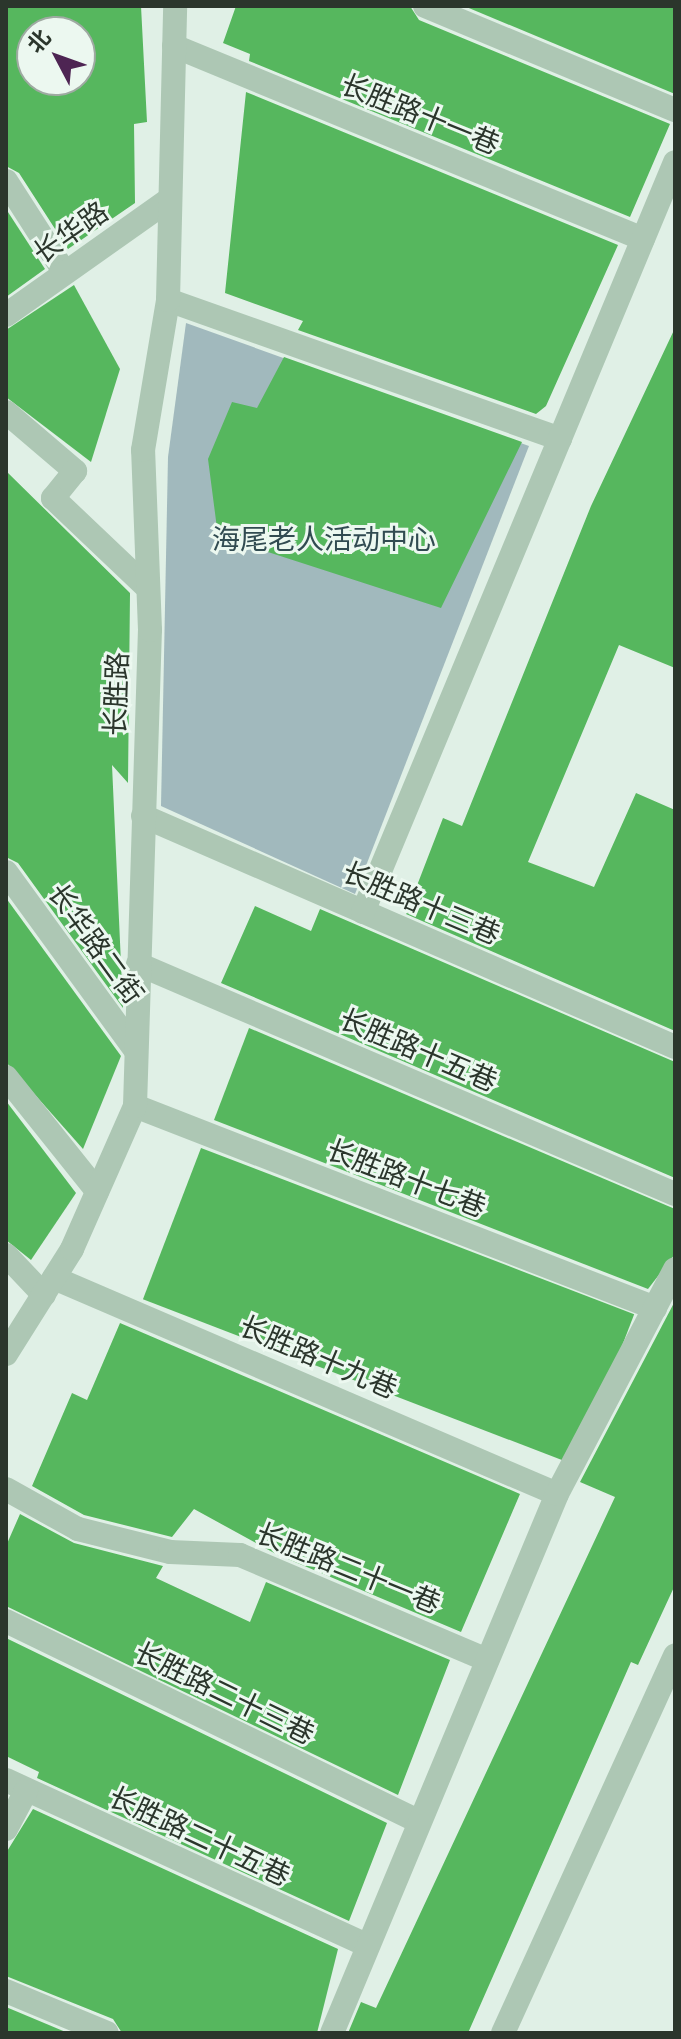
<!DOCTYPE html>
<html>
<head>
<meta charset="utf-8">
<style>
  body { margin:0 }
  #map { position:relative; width:681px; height:2039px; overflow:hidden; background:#e0f0e6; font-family:"Fira Sans Condensed","Noto Sans SC",sans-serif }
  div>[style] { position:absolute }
  .green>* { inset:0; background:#a1b9bd }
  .building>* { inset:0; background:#56b75e; transform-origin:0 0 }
  .minor>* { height:24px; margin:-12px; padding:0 12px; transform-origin:12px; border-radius:12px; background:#adc7b4 }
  span { translate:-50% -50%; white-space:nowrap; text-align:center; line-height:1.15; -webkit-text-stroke:6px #ecf8f0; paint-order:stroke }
  .street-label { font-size:28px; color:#2b362c }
  .park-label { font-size:28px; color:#314b51 }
  .frame { position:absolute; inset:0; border:8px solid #2b362c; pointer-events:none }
  .north { position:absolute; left:16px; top:16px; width:80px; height:80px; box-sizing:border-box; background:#ecf8f0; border:2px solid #9faaa2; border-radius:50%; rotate:311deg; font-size:22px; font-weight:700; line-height:32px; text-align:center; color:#2b362c }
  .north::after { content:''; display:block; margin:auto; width:28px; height:36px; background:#4e2553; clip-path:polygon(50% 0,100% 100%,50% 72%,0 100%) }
</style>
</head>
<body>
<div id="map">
  <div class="green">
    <div style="clip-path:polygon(186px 323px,529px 446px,355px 894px,161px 806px,168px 457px)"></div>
  </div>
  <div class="building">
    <div style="clip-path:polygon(evenodd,6px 6px,141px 6px,147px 122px,134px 124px,135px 203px,68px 249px,19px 173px,6px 166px,6px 6px,32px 32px,80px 32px,80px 80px,32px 80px,32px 32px)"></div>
    <div style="clip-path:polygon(236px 6px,410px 6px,419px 20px,670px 124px,630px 217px,249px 61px,250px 54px,223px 43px)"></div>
    <div style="clip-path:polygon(464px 6px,675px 6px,675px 94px)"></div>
    <div style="clip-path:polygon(246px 92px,618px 245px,546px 406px,536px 414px,298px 330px,303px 321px,225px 293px)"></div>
    <div style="clip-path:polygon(6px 209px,45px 269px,6px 297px)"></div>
    <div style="clip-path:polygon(74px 285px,120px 369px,91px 462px,6px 397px,6px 330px)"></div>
    <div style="clip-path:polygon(675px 328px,675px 668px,619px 645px,528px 862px,594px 887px,636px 793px,675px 810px,675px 1031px,406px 914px,443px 818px,462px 826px,591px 506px)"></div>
    <div style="clip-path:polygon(284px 357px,522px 442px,441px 608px,218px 536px,208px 459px,232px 402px,257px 408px)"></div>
    <div style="clip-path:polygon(6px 471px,130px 593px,128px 783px,112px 765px,123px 1008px,18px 863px,6px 857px)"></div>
    <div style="clip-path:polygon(6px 898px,121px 1056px,83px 1149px,6px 1062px)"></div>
    <div style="clip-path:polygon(255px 906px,311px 931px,320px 909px,675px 1062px,675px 1178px,221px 983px)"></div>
    <div style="clip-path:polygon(249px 1028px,675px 1209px,675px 1254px,648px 1289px,214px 1120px)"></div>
    <div style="clip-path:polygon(6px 1101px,76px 1193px,31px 1260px,6px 1240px)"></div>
    <div style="left:201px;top:1148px;width:464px;height:162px;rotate:21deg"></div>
    <div style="clip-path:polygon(675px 1301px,675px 1585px,638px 1665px,631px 1662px,468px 2033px,348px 2033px,361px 2002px,376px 2008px,615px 1497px,580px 1482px)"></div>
    <div style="clip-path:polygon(120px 1323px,520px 1494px,461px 1632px,276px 1554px,194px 1509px,172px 1537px,84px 1515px,32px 1486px,72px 1393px,87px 1400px)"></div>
    <div style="clip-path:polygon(20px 1514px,74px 1543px,163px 1566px,156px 1578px,250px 1622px,266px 1582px,450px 1660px,398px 1795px,6px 1606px,6px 1546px)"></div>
    <div style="clip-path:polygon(6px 1638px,387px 1823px,349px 1921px,37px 1778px,39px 1772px,6px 1756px)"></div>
    <div style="clip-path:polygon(33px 1809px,338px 1949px,317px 2033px,122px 2033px,113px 2019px,6px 1976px,6px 1853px)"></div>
    <div style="clip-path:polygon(6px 2007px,68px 2033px,6px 2033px)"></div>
  </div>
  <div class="minor">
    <div style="left:425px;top:6px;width:271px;rotate:22.6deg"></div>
    <div style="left:174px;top:46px;width:507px;rotate:22.37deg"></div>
    <div style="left:6px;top:181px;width:109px;rotate:57.3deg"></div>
    <div style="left:168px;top:300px;width:416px;rotate:19.5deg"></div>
    <div style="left:6px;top:315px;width:201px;rotate:-35.3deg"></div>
    <div style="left:6px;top:412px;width:91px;rotate:40.5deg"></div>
    <div style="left:75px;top:471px;width:35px;rotate:129deg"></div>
    <div style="left:53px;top:498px;width:131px;rotate:43.5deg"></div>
    <div style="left:143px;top:816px;width:580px;rotate:23.47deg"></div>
    <div style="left:6px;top:872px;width:221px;rotate:54deg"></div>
    <div style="left:363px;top:912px;width:812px;rotate:-67.41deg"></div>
    <div style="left:138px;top:964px;width:584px;rotate:23.19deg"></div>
    <div style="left:6px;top:1077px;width:146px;rotate:51.4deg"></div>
    <div style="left:135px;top:1106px;width:558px;rotate:21.23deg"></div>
    <div style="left:6px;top:1255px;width:55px;rotate:46.5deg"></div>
    <div style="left:54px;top:1278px;width:547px;rotate:23.24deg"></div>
    <div style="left:6px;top:1354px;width:124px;rotate:-57.8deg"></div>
    <div style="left:72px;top:1249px;width:156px;rotate:-66.2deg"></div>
    <div style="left:135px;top:1106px;width:476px;rotate:-88.2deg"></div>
    <div style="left:150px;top:630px;width:180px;rotate:-92.2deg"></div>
    <div style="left:143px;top:450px;width:152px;rotate:-80.5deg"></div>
    <div style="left:168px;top:300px;width:294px;rotate:-88.6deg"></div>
    <div style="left:6px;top:1489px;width:82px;rotate:29.1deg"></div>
    <div style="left:78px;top:1529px;width:95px;rotate:14deg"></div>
    <div style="left:170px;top:1552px;width:70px;rotate:2.5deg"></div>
    <div style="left:240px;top:1555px;width:266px;rotate:23deg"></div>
    <div style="left:6px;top:1621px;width:457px;rotate:25.9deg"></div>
    <div style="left:6px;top:1780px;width:398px;rotate:24.6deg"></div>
    <div style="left:6px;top:1829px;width:43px;rotate:-62.2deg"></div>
    <div style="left:6px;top:1991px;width:109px;rotate:22.6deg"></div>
    <div style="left:332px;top:2033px;width:584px;rotate:-67.34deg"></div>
    <div style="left:557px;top:1494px;width:254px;rotate:-62.3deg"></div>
    <div style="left:503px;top:2033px;width:415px;rotate:-65.5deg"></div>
  </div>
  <div class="street-label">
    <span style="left:420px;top:115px;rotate:22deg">长胜路十一巷</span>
    <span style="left:71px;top:233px;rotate:-35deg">长华路</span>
    <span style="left:117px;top:694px;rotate:-88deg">长胜路</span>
    <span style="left:421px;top:904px;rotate:23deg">长胜路十三巷</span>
    <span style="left:95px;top:944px;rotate:54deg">长华路二街</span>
    <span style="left:418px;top:1051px;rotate:23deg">长胜路十五巷</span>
    <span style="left:406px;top:1179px;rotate:21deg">长胜路十七巷</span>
    <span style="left:318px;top:1358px;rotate:23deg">长胜路十九巷</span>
    <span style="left:348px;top:1569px;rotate:22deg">长胜路二十一巷</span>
    <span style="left:224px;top:1694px;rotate:26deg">长胜路二十三巷</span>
    <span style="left:199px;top:1837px;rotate:25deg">长胜路二十五巷</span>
  </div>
  <div class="park-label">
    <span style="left:324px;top:540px">海尾老人活动中心</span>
  </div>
  <div class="frame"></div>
  <div class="north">北</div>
</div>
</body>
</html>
